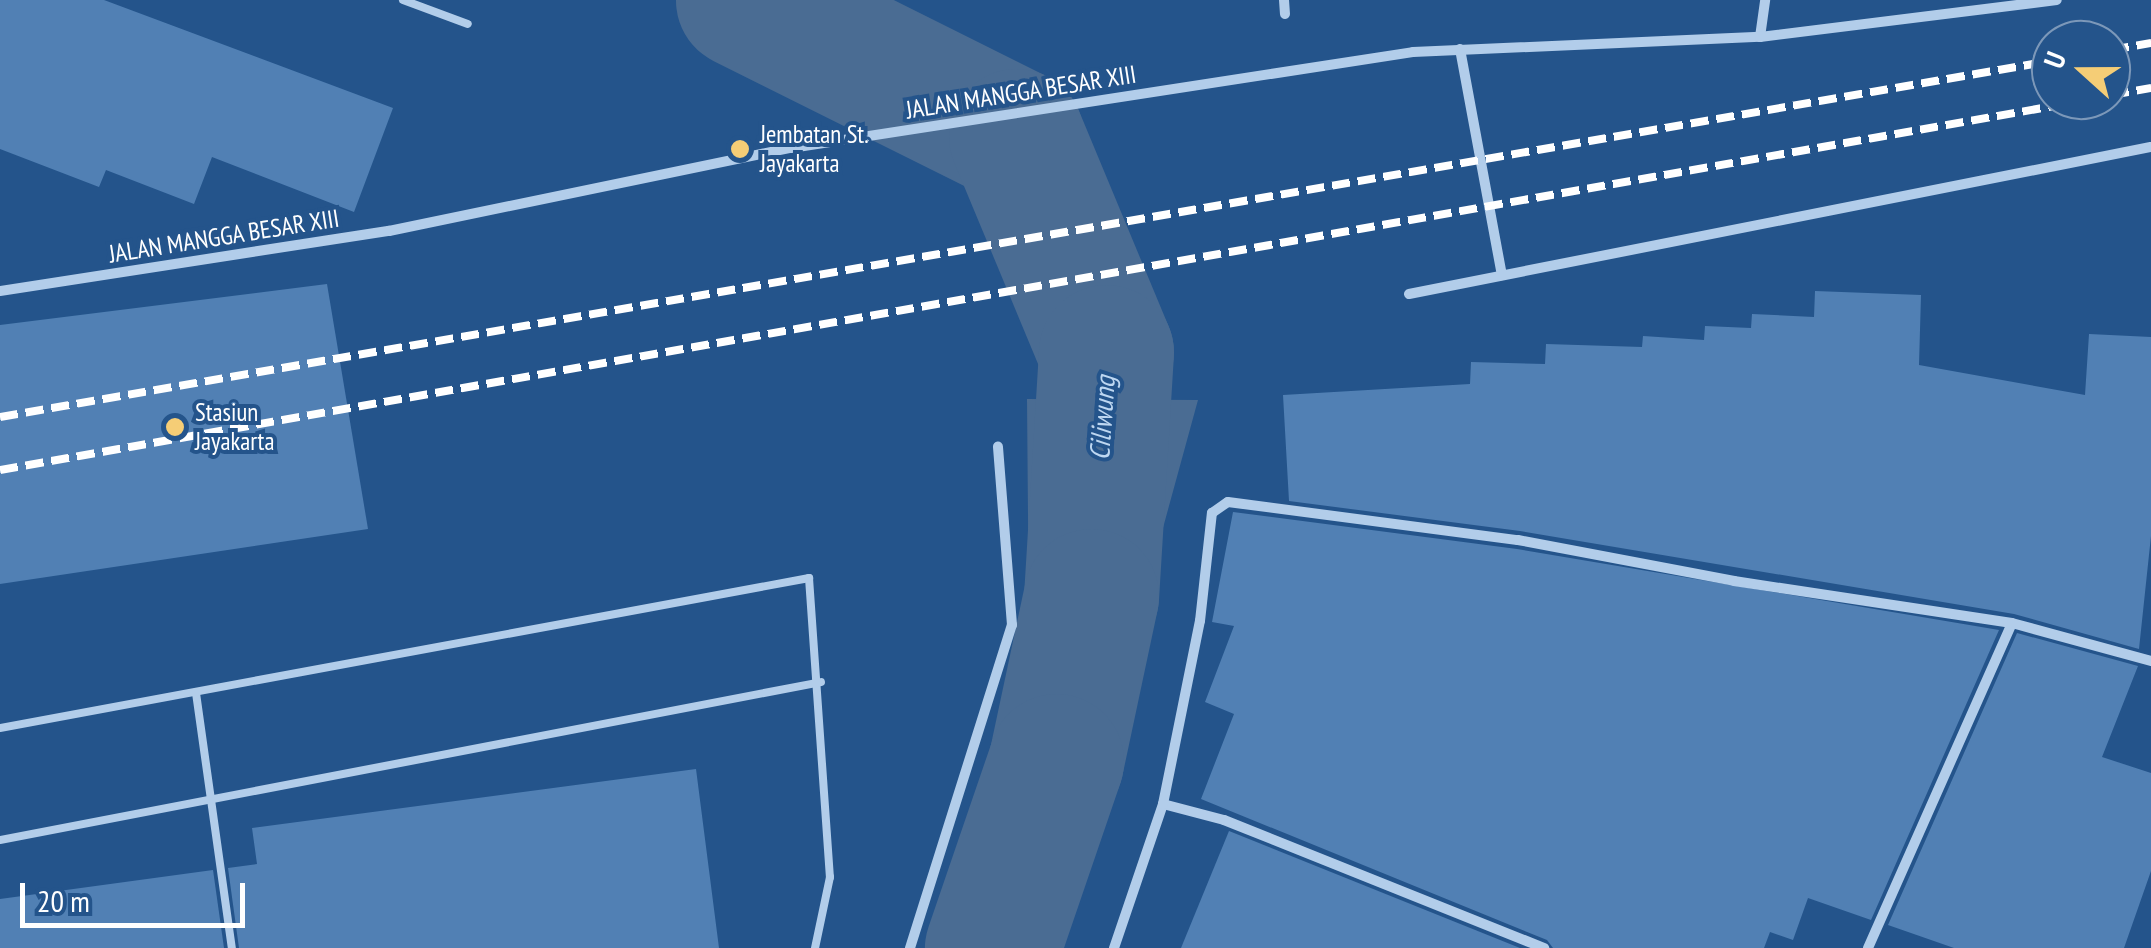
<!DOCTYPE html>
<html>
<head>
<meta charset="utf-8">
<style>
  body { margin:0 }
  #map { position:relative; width:2151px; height:948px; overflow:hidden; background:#24548b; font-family:"PT Sans Narrow",sans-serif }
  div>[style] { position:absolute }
  .water>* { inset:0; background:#4a6c93 }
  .river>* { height:135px; margin:-67.5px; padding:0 67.5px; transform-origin:67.5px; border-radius:67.5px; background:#4a6c93 }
  .building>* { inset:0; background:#5180b4 }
  .service>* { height:8px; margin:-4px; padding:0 4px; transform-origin:4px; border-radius:4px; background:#b2cdea }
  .minor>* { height:10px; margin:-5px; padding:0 5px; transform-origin:5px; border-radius:5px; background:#b2cdea }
  .rail>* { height:8px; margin-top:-4px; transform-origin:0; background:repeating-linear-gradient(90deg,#fff 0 18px,transparent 0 26px) }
  .dots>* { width:28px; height:28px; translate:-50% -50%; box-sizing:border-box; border:5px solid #24548b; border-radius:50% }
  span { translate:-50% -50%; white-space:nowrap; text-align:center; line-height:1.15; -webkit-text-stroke:8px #24548b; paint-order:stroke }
  .street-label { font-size:25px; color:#fff }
  .poi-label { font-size:25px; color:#fff }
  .left { translate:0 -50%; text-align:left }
  .water-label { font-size:28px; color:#bed7f1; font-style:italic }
  .north { position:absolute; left:2031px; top:20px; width:100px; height:100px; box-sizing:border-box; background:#24548b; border:2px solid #7c98b9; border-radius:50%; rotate:291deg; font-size:28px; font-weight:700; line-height:40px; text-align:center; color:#fff }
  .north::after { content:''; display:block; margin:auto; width:35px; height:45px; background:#f5cd76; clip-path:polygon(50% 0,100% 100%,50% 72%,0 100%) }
  .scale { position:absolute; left:20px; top:883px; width:225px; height:45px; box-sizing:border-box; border:5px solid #fff; border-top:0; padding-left:12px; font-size:30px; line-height:35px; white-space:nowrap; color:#fff; -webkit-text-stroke:8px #24548b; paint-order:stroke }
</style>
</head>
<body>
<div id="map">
  <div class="water">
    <div style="clip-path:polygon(1027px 399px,1198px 400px,1048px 948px,926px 948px,978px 814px,1029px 635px)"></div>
  </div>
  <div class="river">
    <div style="left:743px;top:0;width:305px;rotate:26.5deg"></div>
    <div style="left:1016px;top:136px;width:234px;rotate:67.4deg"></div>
    <div style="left:1106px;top:352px;width:244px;rotate:93.5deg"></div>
    <div style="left:1091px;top:596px;width:169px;rotate:102deg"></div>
    <div style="left:1056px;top:761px;width:198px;rotate:108.9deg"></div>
  </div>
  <div class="building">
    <div style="clip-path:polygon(0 0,104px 0,393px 108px,354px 212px,212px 157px,194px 204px,106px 170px,99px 187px,0 149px)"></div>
    <div style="clip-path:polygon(327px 284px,368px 529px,0 584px,0 325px)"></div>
    <div style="clip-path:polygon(1815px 291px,1921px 295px,1919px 365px,2085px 395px,2089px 334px,2151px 337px,2151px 536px,2139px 649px,2014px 614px,1520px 531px,1289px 501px,1283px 395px,1470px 384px,1471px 362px,1545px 364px,1546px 344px,1642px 347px,1643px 336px,1704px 340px,1705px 326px,1751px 328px,1752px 314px,1814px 317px)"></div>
    <div style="clip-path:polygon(1233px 512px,1517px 549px,1999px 630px,1871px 920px,1808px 898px,1793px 940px,1770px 932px,1764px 948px,1553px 948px,1547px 940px,1201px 799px,1234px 714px,1205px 702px,1234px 626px,1212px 622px)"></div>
    <div style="clip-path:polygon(2017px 633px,2138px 666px,2102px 757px,2151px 773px,2151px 871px,2124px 948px,1954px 948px,1888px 925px)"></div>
    <div style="clip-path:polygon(696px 769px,719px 948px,239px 948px,228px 868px,257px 864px,252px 828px)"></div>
    <div style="clip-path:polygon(1229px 831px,1520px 948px,1181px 948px)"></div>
    <div style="clip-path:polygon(213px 870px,224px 948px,0 948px,0 899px)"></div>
  </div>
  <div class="service">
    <div style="left:403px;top:0;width:69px;rotate:20.3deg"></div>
    <div style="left:196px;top:693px;width:258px;rotate:82deg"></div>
    <div style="left:0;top:728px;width:823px;rotate:-10.5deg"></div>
    <div style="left:809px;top:578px;width:300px;rotate:86deg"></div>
    <div style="left:830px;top:877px;width:73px;rotate:101.9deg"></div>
    <div style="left:0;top:840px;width:836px;rotate:-10.89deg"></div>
  </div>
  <div class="minor">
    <div style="left:1284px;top:0;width:14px;rotate:86deg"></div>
    <div style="left:1760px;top:37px;width:37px;rotate:-82deg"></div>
    <div style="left:1460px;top:49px;width:230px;rotate:79.5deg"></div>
    <div style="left:0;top:291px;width:394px;rotate:-8.8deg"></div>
    <div style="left:389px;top:231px;width:410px;rotate:-11.7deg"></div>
    <div style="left:791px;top:148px;width:629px;rotate:-8.77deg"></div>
    <div style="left:1413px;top:52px;width:347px;rotate:-2.5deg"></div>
    <div style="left:1760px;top:37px;width:299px;rotate:-7.1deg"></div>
    <div style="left:1409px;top:294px;width:756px;rotate:-11.21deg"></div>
    <div style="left:1163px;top:804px;width:63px;rotate:14.7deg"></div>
    <div style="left:1224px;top:820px;width:345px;rotate:21.8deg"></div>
    <div style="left:910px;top:948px;width:339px;rotate:-72.5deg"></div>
    <div style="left:1012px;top:625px;width:179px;rotate:-94.5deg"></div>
    <div style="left:1114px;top:948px;width:152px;rotate:-71.2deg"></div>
    <div style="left:1163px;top:804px;width:187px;rotate:-78.6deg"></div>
    <div style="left:1200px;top:621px;width:109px;rotate:-83.7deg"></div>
    <div style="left:1212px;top:513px;width:19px;rotate:-35deg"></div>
    <div style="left:1228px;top:502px;width:292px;rotate:7.5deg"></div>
    <div style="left:1518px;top:540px;width:220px;rotate:10.7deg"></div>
    <div style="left:1734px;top:581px;width:281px;rotate:8.6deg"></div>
    <div style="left:2012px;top:623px;width:144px;rotate:15.3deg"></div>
    <div style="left:1868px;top:948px;width:355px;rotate:-66.1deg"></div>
  </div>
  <div class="rail">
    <div style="left:2111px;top:50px;width:41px;rotate:-9.9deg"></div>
    <div style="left:2111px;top:95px;width:41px;rotate:-9.9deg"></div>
    <div style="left:0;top:417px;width:2082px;rotate:-9.85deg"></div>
    <div style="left:0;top:470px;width:2120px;rotate:-10.05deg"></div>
  </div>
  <div class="dots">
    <div style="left:740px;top:149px;background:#f5cd76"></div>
    <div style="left:175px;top:427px;background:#f5cd76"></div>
  </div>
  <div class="street-label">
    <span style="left:1021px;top:92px;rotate:-9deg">JALAN MANGGA BESAR XIII</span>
    <span style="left:224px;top:236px;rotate:-9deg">JALAN MANGGA BESAR XIII</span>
  </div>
  <div class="poi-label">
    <span class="left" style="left:760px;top:149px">Jembatan St.<br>Jayakarta</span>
    <span class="left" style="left:195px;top:427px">Stasiun<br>Jayakarta</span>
  </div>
  <div class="water-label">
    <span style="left:1102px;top:418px;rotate:-86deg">Ciliwung</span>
  </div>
  <div class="north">U</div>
  <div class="scale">20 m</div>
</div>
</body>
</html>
